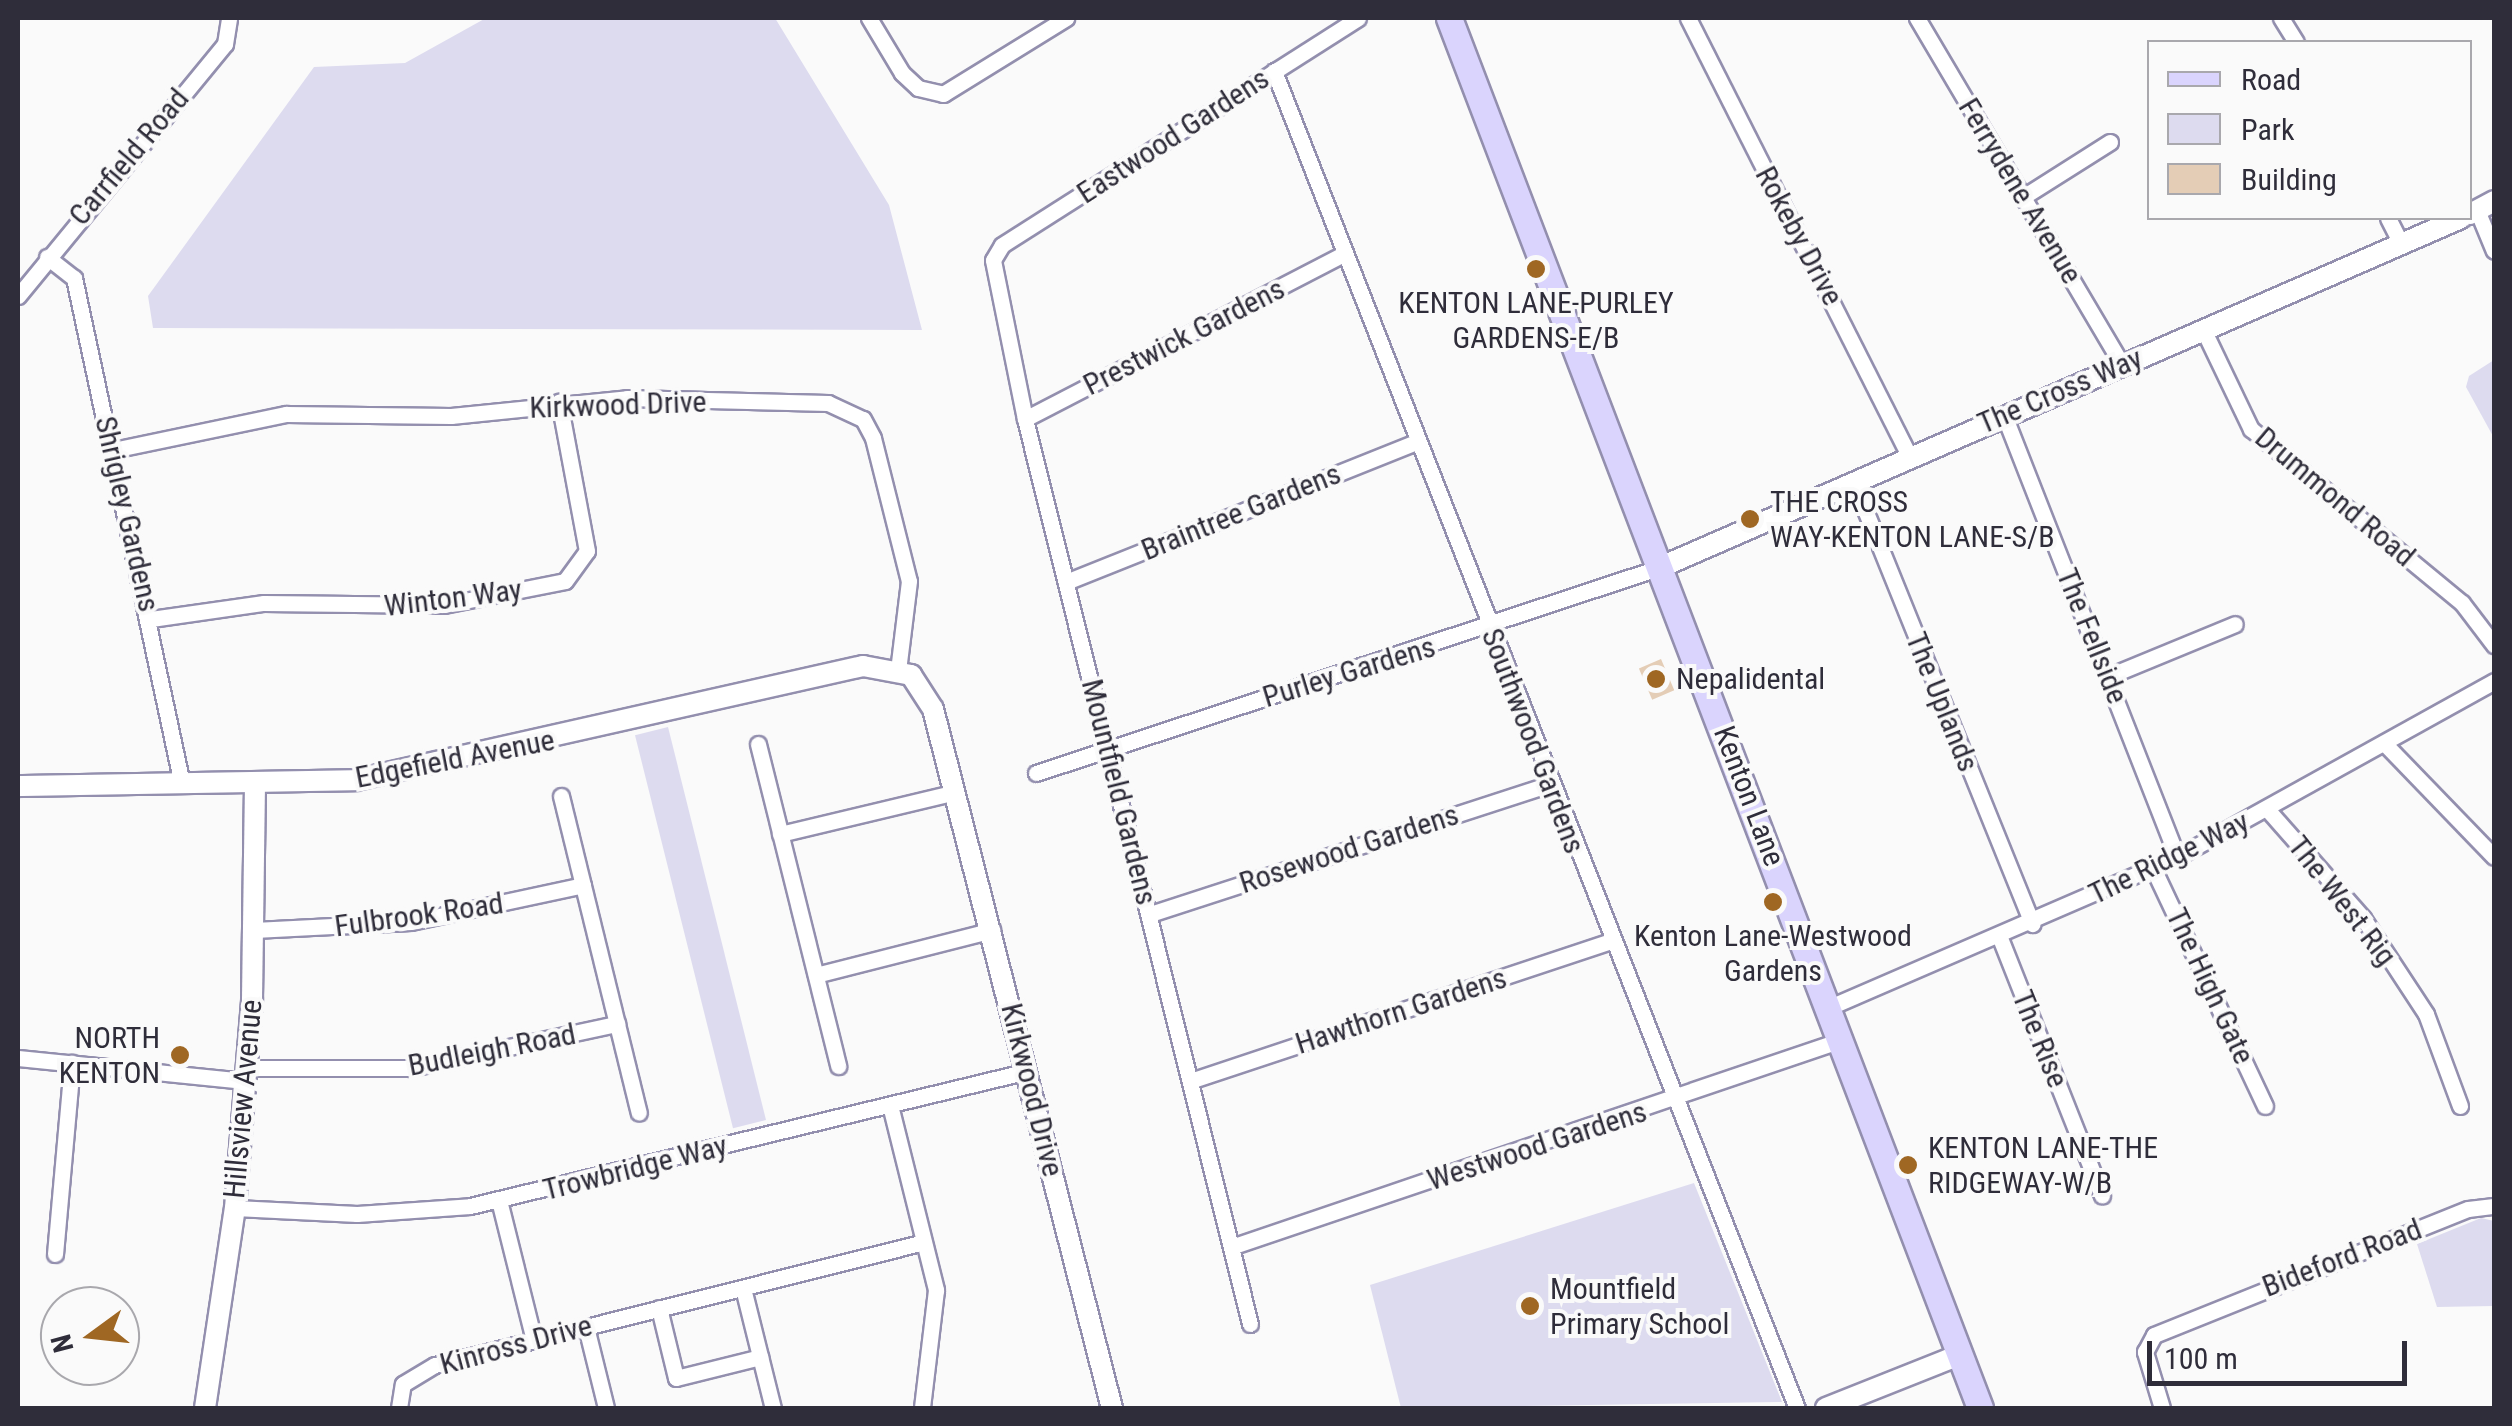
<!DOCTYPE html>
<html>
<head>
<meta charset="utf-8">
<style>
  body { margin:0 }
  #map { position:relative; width:2512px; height:1426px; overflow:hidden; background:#fafafa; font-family:"Roboto Condensed",sans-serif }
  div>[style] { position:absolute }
  .green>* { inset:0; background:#dddbef; transform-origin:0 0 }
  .building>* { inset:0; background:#e4cdb6; transform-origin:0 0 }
  .roads { filter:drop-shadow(2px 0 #938fae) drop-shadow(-2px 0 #938fae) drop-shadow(0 2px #938fae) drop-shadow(0 -2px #938fae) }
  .minor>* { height:15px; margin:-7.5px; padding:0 7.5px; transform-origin:7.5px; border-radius:7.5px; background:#fff }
  .tertiary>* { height:20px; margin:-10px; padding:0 10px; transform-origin:10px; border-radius:10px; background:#fff }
  .primary>* { height:25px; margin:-12.5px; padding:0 12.5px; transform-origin:12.5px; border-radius:12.5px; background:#dad4fd }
  .dots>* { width:28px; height:28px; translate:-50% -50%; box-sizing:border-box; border:5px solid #fafafa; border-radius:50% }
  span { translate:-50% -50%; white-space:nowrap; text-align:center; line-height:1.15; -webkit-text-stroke:8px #fafafa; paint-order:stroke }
  .street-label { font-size:30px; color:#2f2d3a }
  .poi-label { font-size:30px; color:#2f2d3a }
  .left { translate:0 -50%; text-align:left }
  .right { translate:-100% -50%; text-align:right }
  .frame { position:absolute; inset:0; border:20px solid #2f2d3a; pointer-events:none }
  .legend { position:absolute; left:2147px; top:40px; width:325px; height:180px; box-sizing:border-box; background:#fafafa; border:2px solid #a9a8ad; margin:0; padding:12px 18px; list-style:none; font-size:30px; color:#2f2d3a }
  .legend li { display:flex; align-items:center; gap:20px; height:50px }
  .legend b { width:50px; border:2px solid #a9a8ad }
  .north { position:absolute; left:40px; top:1286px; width:100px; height:100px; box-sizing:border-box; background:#fafafa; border:2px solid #a9a8ad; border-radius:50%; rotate:255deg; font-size:28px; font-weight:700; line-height:40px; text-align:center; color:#2f2d3a }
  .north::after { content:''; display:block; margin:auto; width:35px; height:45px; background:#9f6723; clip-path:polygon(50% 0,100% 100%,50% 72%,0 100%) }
  .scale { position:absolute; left:2147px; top:1341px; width:260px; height:45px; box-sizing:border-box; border:5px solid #2f2d3a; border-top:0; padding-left:12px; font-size:30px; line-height:35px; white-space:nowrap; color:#2f2d3a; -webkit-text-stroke:8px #fafafa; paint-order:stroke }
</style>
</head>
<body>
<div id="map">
  <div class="green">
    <div style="clip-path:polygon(486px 18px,775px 18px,889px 205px,922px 330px,153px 328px,148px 296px,314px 67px,405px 63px)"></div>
    <div style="clip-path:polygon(2494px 360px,2494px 438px,2466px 387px,2469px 376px)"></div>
    <div style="left:668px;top:727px;width:405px;height:34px;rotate:76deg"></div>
    <div style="clip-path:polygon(1694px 1183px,1782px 1402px,1401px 1408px,1370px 1285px)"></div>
    <div style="clip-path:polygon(2481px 1218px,2494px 1221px,2494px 1306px,2437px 1307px,2417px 1244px)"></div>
  </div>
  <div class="building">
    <div style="left:1661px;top:659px;width:34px;height:24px;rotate:67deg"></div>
  </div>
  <div class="roads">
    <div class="minor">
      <div style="left:869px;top:18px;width:64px;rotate:59deg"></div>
      <div style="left:902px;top:73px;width:22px;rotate:43deg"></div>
      <div style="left:918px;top:88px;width:26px;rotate:13deg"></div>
      <div style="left:943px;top:94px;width:145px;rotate:-31.7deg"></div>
      <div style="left:1688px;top:18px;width:491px;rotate:63.2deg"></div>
      <div style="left:1917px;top:18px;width:402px;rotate:59.4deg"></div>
      <div style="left:2281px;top:18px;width:28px;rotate:58deg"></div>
      <div style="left:1274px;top:71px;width:1436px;rotate:68.64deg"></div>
      <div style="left:2023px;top:197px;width:103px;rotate:-32.3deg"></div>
      <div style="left:2477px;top:210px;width:44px;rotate:67.5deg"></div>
      <div style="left:2388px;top:218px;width:29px;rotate:63deg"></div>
      <div style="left:47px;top:257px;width:34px;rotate:38deg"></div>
      <div style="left:74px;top:278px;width:517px;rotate:77.95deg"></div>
      <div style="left:18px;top:296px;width:326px;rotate:-50.6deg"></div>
      <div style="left:225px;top:44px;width:26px;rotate:-81deg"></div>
      <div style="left:2203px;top:329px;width:111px;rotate:64.4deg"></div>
      <div style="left:2251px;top:429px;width:273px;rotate:39.5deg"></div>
      <div style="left:2462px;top:603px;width:53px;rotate:52.7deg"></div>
      <div style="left:2004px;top:415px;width:475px;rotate:68.6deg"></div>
      <div style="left:1025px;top:419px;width:358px;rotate:-27.4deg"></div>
      <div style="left:113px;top:450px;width:177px;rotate:-11.8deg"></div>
      <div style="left:286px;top:414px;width:165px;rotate:0.7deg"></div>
      <div style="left:451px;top:416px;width:177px;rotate:-5.8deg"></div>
      <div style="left:627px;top:398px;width:201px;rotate:1.4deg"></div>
      <div style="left:828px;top:403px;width:38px;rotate:25deg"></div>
      <div style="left:863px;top:419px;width:21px;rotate:62deg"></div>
      <div style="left:873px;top:438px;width:147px;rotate:75.9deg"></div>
      <div style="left:909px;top:581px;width:90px;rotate:97deg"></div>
      <div style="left:1853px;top:480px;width:479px;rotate:68deg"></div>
      <div style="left:1066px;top:582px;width:377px;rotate:-21.8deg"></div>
      <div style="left:151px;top:619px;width:114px;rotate:-8.1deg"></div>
      <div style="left:264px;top:603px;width:180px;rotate:0.6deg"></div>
      <div style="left:444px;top:605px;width:123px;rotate:-11.2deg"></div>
      <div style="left:565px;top:581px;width:37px;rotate:-54deg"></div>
      <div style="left:587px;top:551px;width:152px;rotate:-100.6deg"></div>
      <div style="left:2109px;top:676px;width:136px;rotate:-22.4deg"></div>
      <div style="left:2384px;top:743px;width:158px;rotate:46deg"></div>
      <div style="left:758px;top:744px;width:332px;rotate:76deg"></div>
      <div style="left:1036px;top:773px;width:658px;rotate:-18.24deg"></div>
      <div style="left:561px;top:796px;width:326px;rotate:76.2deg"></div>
      <div style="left:2267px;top:809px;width:145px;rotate:48.6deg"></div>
      <div style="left:2363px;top:918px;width:115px;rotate:56.7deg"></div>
      <div style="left:2426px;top:1014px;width:98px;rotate:69.7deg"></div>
      <div style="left:780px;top:834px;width:181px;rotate:-13.4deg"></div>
      <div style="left:2153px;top:868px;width:263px;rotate:64.8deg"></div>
      <div style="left:1150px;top:914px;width:420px;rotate:-18deg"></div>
      <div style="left:254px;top:930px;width:157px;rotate:-2.9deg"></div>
      <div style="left:411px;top:922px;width:176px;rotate:-12.1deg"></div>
      <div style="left:2000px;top:938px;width:277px;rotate:68.4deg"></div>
      <div style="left:816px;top:975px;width:182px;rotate:-14.3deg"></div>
      <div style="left:1830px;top:1007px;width:378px;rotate:-23.4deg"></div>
      <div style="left:2177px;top:857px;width:363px;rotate:-29deg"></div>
      <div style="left:18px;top:1058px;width:228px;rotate:5.8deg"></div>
      <div style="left:246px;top:1068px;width:165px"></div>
      <div style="left:411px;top:1068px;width:211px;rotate:-12.1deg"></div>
      <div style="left:1190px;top:1081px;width:444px;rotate:-18.4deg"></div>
      <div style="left:890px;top:1105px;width:191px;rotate:76deg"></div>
      <div style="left:936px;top:1290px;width:119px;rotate:96.8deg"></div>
      <div style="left:499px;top:1200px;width:144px;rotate:76deg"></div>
      <div style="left:235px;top:1208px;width:122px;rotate:2.8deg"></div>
      <div style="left:357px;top:1214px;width:113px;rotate:-4deg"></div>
      <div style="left:470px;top:1206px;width:574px;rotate:-13.6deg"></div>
      <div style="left:1231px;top:1247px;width:644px;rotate:-18.74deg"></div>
      <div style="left:55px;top:1254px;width:192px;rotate:-84.9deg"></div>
      <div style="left:743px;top:1288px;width:124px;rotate:76deg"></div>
      <div style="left:659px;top:1308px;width:72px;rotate:76.3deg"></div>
      <div style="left:676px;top:1378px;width:87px;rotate:-14deg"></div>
      <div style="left:1250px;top:1324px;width:933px;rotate:-103.96deg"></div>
      <div style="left:1025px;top:419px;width:162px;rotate:-101.4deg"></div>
      <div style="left:993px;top:260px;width:17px;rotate:-59deg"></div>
      <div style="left:1002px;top:245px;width:422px;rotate:-32.5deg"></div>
      <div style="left:586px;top:1327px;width:83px;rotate:76.1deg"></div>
      <div style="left:399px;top:1408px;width:24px;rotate:-81deg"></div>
      <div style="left:403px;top:1384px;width:37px;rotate:-31deg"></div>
      <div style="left:435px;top:1365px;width:504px;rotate:-14.12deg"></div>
      <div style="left:2162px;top:1408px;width:59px;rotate:-106.9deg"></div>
      <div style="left:2145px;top:1352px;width:19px;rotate:-62deg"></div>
      <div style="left:2154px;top:1335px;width:338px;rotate:-21.9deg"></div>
      <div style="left:2468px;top:1209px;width:26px;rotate:-7deg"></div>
    </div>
    <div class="tertiary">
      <div style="left:2470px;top:214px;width:27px;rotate:-28deg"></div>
      <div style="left:1661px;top:567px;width:873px;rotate:-23.57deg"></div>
      <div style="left:18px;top:786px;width:338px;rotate:-1deg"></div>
      <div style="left:356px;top:780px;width:520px;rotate:-12.67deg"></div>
      <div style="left:863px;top:666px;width:49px;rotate:10.6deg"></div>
      <div style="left:911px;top:675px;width:40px;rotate:57.1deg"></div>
      <div style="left:933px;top:709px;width:722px;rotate:75.64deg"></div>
      <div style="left:205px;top:1408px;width:202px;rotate:-81.5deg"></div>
      <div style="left:235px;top:1208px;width:210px;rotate:-85.3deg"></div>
      <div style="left:252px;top:999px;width:211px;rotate:-89.2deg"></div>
      <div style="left:1826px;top:1408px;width:143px;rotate:-21.7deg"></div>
    </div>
    <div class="primary">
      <div style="left:1449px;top:18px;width:1488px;rotate:69.09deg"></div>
    </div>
  </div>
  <div class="dots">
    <div style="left:1536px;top:269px;background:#9f6723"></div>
    <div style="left:1750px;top:519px;background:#9f6723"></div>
    <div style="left:1656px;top:679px;background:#9f6723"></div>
    <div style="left:1773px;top:902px;background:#9f6723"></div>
    <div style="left:180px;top:1055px;background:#9f6723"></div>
    <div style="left:1908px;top:1165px;background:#9f6723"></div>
    <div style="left:1530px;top:1306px;background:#9f6723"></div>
  </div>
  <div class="street-label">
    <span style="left:1173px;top:136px;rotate:-33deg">Eastwood Gardens</span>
    <span style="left:129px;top:157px;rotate:-50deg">Carrfield Road</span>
    <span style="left:2020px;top:191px;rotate:59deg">Ferrydene Avenue</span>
    <span style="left:1799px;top:236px;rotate:62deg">Rokeby Drive</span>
    <span style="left:1184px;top:337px;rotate:-27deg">Prestwick Gardens</span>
    <span style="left:2060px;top:391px;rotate:-23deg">The Cross Way</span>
    <span style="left:618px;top:405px;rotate:-2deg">Kirkwood Drive</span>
    <span style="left:2335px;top:497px;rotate:40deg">Drummond Road</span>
    <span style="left:1241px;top:512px;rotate:-22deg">Braintree Gardens</span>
    <span style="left:127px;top:514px;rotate:77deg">Shrigley Gardens</span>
    <span style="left:453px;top:598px;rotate:-7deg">Winton Way</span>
    <span style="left:2092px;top:636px;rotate:68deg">The Fellside</span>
    <span style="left:1349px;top:672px;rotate:-17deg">Purley Gardens</span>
    <span style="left:1942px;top:702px;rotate:68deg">The Uplands</span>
    <span style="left:1533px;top:741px;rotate:69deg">Southwood Gardens</span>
    <span style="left:455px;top:759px;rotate:-11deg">Edgefield Avenue</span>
    <span style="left:1119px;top:792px;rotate:76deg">Mountfield Gardens</span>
    <span style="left:1749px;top:796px;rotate:69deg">Kenton Lane</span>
    <span style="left:1349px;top:849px;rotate:-18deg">Rosewood Gardens</span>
    <span style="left:2169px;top:858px;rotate:-26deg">The Ridge Way</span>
    <span style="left:2342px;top:901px;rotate:52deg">The West Rig</span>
    <span style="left:419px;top:915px;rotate:-8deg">Fulbrook Road</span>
    <span style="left:2210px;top:986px;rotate:65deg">The High Gate</span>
    <span style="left:1401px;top:1011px;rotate:-18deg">Hawthorn Gardens</span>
    <span style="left:2040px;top:1039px;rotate:68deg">The Rise</span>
    <span style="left:492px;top:1050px;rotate:-11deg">Budleigh Road</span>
    <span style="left:1032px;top:1090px;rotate:76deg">Kirkwood Drive</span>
    <span style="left:243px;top:1099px;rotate:-85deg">Hillsview Avenue</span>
    <span style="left:1537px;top:1146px;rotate:-18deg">Westwood Gardens</span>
    <span style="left:635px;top:1168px;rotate:-14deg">Trowbridge Way</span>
    <span style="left:2342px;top:1258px;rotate:-21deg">Bideford Road</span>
    <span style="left:516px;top:1345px;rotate:-15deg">Kinross Drive</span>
  </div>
  <div class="poi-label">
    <span style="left:1536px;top:320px">KENTON LANE-PURLEY<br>GARDENS-E/B</span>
    <span class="left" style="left:1770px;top:519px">THE CROSS<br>WAY-KENTON LANE-S/B</span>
    <span class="left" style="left:1676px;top:679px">Nepalidental</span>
    <span style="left:1773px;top:953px">Kenton Lane-Westwood<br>Gardens</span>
    <span class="right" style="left:160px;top:1055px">NORTH<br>KENTON</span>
    <span class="left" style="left:1928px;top:1165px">KENTON LANE-THE<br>RIDGEWAY-W/B</span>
    <span class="left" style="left:1550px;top:1306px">Mountfield<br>Primary School</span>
  </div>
  <div class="frame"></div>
  <ul class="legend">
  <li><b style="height:12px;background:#dad4fd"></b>Road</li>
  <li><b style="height:28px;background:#dddbef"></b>Park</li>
  <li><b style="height:28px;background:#e4cdb6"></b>Building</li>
  </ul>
  <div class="north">N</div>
  <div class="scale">100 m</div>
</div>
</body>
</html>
